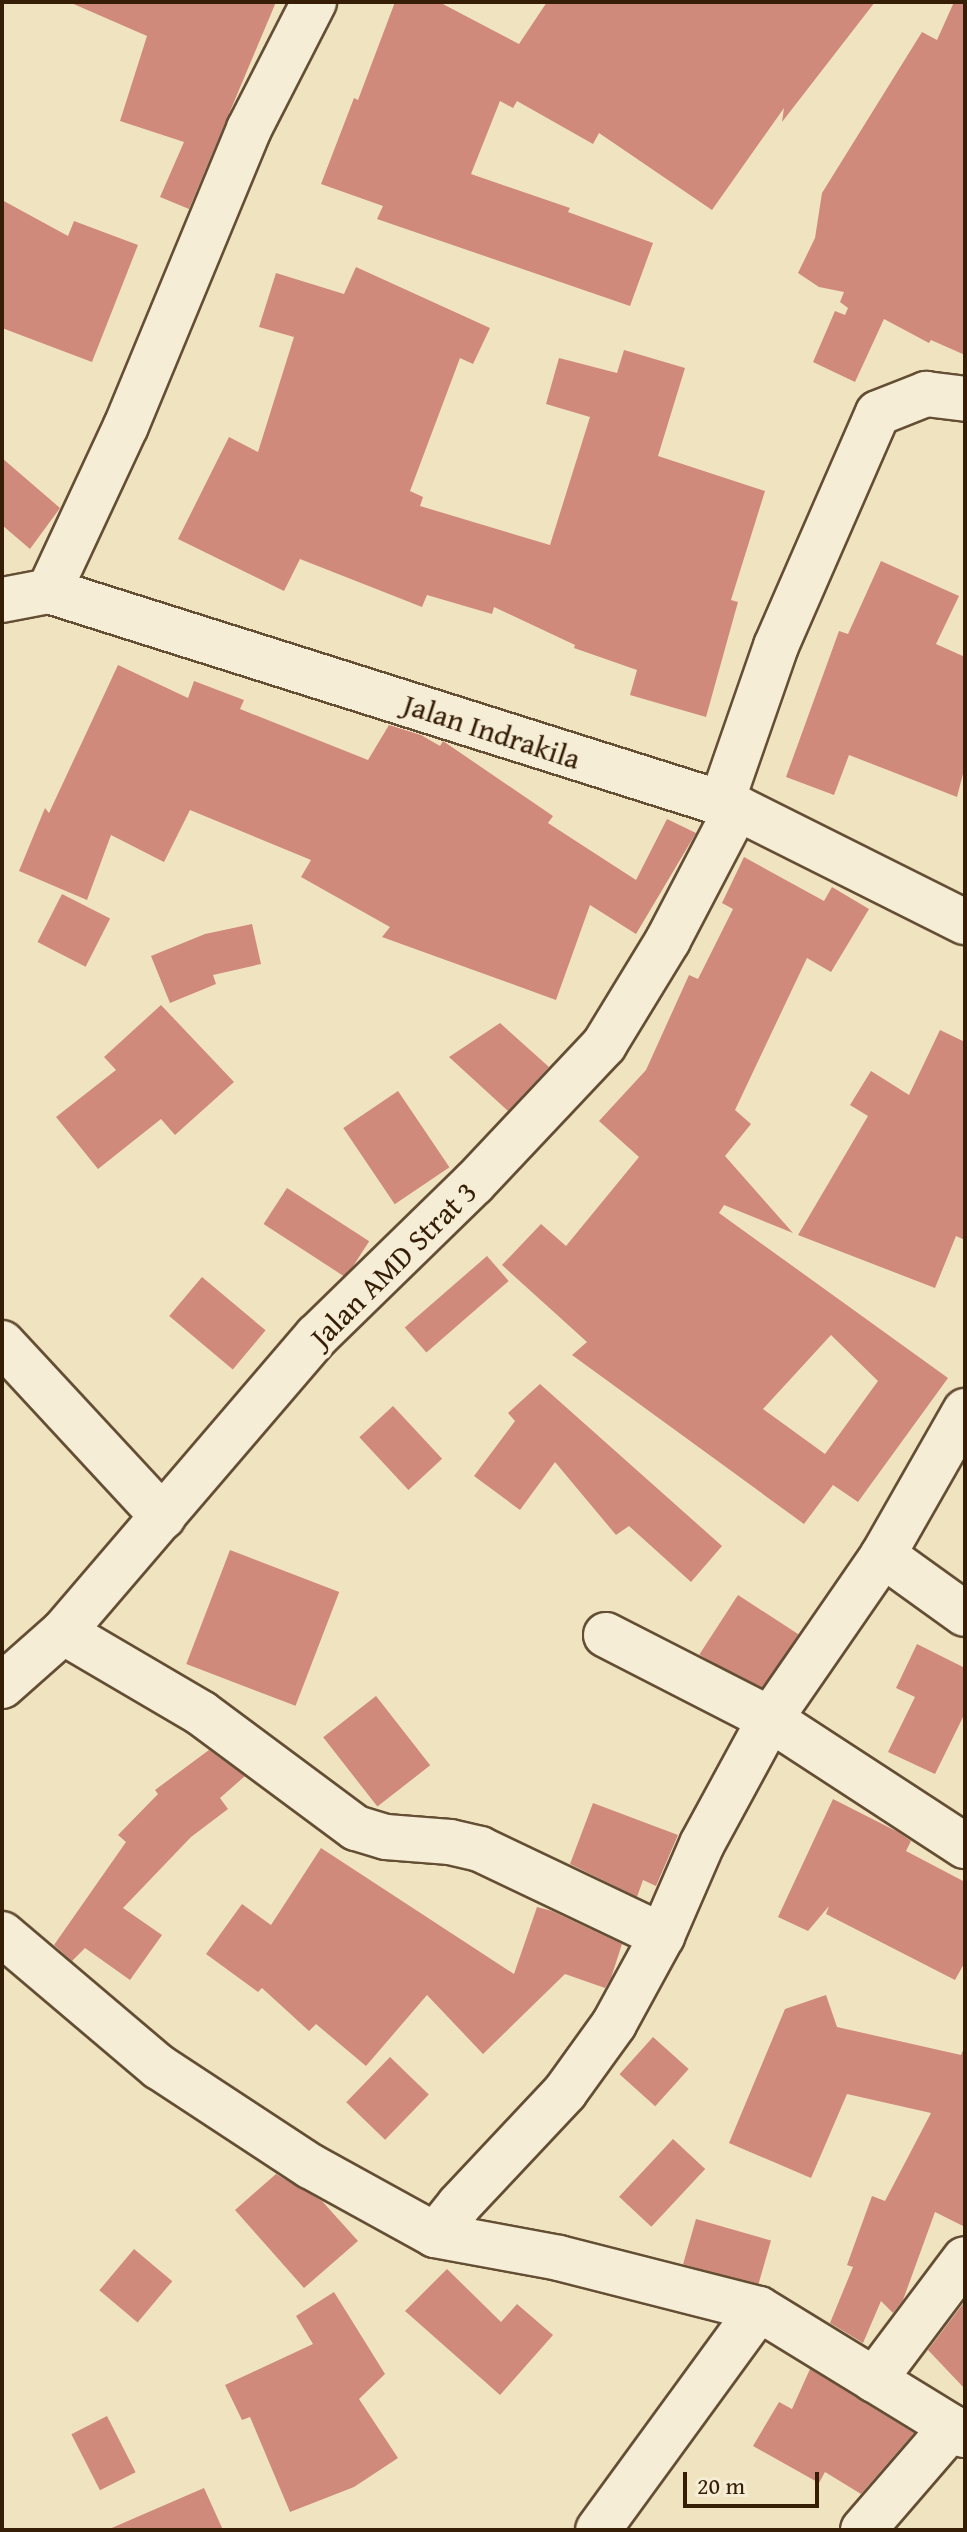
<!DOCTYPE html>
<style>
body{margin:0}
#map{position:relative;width:967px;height:2532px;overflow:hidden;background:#f0e3c0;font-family:"Gentium Book Plus",serif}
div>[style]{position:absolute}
.building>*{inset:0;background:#d08a7c;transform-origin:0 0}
.roads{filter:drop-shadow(2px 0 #644e34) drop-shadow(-2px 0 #644e34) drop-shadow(0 2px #644e34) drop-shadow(0 -2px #644e34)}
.minor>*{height:44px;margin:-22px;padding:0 22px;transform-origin:22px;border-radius:22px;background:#f5edd6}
span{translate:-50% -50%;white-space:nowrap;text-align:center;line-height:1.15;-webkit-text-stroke:8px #f5edd6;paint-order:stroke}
.street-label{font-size:30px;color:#361d06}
.frame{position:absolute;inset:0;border:4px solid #361d06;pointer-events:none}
.scale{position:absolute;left:683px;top:2472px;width:136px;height:36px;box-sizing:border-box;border:4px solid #361d06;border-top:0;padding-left:10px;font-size:24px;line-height:28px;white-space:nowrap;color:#361d06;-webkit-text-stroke:6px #f5edd6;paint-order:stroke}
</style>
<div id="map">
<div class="building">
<i style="clip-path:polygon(69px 2px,276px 2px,189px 209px,160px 197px,184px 142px,120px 121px,147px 36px)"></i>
<i style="clip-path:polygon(395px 2px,439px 2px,519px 44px,547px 2px,875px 2px,782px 122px,784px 108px,712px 210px,599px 133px,593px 144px,517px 101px,513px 108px,500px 101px,471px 174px,570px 208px,568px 212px,653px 243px,630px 306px,377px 219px,383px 206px,321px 184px,354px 98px,358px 100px)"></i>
<i style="clip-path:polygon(954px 2px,965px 2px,965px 355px,931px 340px,929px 343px,884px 319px,855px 382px,813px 362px,835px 311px,845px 315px,848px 308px,840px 302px,844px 292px,819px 287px,798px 273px,815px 238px,822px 193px,922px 32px,937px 40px)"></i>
<i style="clip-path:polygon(2px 200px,68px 236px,74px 221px,138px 245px,92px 362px,2px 328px)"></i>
<i style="clip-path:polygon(356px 267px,490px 328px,473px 364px,460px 358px,410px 491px,423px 497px,420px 506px,550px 545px,590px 417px,546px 404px,559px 358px,617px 373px,624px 350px,685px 368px,658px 456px,765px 491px,731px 600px,738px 602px,706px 717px,630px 695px,637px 670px,574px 648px,575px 645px,494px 607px,492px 614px,427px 595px,422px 607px,300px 559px,284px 591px,178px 539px,229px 437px,258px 452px,294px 337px,259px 327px,276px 273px,344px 294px)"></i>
<i style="clip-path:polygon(2px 458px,60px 508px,30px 549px,2px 525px)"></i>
<i style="clip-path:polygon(881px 561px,959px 596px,936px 644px,965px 657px,965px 766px,957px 797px,849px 755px,834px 795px,786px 777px,839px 631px,848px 634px)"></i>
<i style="clip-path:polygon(118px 665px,188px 698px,194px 681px,244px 700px,240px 709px,368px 760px,389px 725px,421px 735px,440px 746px,443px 741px,553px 816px,548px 823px,636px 880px,667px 819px,696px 833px,636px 934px,590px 905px,556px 1000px,382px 937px,390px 927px,301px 877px,311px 860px,190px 810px,164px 862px,111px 835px,87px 900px,19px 871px,45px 808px,49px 813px)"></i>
<i style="clip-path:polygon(evenodd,744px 857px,824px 901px,832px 887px,869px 909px,831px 972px,807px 958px,735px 1110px,751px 1124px,725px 1156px,793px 1233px,724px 1205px,719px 1213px,948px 1378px,858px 1502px,833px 1485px,804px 1524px,572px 1355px,587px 1342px,502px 1265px,541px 1224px,566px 1246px,639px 1157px,599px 1121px,646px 1070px,689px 975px,698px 979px,733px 909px,722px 903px,744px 857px,831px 1335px,878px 1381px,825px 1454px,763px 1409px,831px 1335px)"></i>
<i style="left:62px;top:894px;width:54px;height:54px;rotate:27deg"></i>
<i style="clip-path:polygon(252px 924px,261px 964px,213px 975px,216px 984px,170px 1003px,151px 956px,205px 934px)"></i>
<i style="clip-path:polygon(161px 1005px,234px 1082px,175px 1135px,161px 1119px,98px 1169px,56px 1117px,116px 1070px,104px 1057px)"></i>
<i style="clip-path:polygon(500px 1023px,549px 1067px,508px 1111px,449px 1057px)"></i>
<i style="clip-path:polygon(940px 1030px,965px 1042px,965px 1240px,956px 1236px,935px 1288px,798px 1235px,868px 1116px,850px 1105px,871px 1071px,909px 1095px)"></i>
<i style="left:398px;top:1091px;width:92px;height:66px;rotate:56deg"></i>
<i style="left:287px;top:1188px;width:98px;height:43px;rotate:33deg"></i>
<i style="left:487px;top:1256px;width:33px;height:109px;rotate:49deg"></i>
<i style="left:202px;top:1277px;width:83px;height:51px;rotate:40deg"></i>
<i style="clip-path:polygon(540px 1384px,722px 1546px,691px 1582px,629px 1526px,616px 1535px,555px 1462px,520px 1510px,474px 1476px,515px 1421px,508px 1413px)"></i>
<i style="left:393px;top:1406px;width:72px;height:46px;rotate:47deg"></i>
<i style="left:230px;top:1550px;width:117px;height:122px;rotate:21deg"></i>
<i style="left:738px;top:1595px;width:72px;height:71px;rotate:33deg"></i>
<i style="clip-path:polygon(917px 1644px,965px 1668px,965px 1713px,935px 1774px,888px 1752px,915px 1697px,896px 1688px)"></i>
<i style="left:376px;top:1696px;width:88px;height:67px;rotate:52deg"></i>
<i style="clip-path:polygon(209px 1750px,245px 1776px,220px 1798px,228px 1809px,191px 1837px,123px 1908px,162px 1935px,130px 1980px,85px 1948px,72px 1961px,54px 1945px,126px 1842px,118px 1835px,158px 1794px,155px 1790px)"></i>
<i style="clip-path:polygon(833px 1799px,898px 1832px,911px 1841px,906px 1851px,965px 1882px,965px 1962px,955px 1980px,826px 1914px,829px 1906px,808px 1931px,778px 1917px)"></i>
<i style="clip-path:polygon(593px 1803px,678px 1835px,656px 1886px,643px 1880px,637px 1897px,570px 1864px)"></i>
<i style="clip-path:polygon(321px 1848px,514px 1974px,537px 1907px,552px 1911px,622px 1944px,611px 1978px,605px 1988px,565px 1974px,483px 2054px,427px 1995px,366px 2066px,316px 2024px,309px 2031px,262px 1988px,258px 1992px,206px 1954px,242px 1904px,271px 1925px)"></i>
<i style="clip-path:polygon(826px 1995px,837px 2027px,961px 2055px,965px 2046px,965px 2227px,935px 2212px,903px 2300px,893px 2313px,881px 2301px,863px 2343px,830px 2323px,853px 2267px,847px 2265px,872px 2196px,885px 2201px,931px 2113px,847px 2094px,811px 2178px,729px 2143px,785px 2009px)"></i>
<i style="left:653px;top:2037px;width:48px;height:50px;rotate:42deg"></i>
<i style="left:390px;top:2057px;width:54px;height:63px;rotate:44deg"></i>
<i style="left:673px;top:2139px;width:44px;height:79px;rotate:43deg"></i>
<i style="clip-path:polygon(276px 2174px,322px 2201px,358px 2241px,304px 2288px,235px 2210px)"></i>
<i style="left:696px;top:2219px;width:78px;height:47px;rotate:16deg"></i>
<i style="left:134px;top:2249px;width:50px;height:54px;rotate:40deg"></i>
<i style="clip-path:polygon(447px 2269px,501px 2322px,517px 2304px,553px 2335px,500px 2395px,405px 2311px)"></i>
<i style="clip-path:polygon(334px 2292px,385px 2374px,359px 2399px,398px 2458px,354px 2487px,290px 2512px,250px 2417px,242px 2420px,225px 2385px,313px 2344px,296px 2316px)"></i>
<i style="clip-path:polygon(965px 2301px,965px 2389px,928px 2350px)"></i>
<i style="clip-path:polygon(810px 2369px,914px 2433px,861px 2494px,825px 2472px,819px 2483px,753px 2446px,779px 2402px,792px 2409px)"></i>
<i style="left:107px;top:2416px;width:63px;height:40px;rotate:63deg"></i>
<i style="clip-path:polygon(204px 2488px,223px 2530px,107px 2530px)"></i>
</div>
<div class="roads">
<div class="minor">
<i style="left:49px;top:591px;width:182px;rotate:-65deg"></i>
<i style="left:126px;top:426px;width:321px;rotate:-67.5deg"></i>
<i style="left:249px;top:129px;width:143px;rotate:-62.9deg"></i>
<i style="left:2px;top:600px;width:48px;rotate:-10.8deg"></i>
<i style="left:49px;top:591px;width:721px;rotate:17.51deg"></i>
<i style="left:737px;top:808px;width:255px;rotate:26.6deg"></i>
<i style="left:721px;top:804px;width:167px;rotate:-70.8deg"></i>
<i style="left:776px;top:646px;width:254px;rotate:-66.4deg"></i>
<i style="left:878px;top:413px;width:52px;rotate:-21.6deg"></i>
<i style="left:926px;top:394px;width:39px;rotate:7deg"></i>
<i style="left:2px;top:1343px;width:237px;rotate:47.2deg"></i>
<i style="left:883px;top:1555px;width:101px;rotate:35.7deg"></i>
<i style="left:63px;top:1632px;width:160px;rotate:30.4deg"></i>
<i style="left:201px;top:1713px;width:193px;rotate:36.6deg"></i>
<i style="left:356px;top:1828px;width:31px;rotate:17deg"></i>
<i style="left:386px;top:1837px;width:64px;rotate:4.5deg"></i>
<i style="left:450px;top:1842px;width:31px;rotate:13deg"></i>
<i style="left:480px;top:1849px;width:202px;rotate:25.5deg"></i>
<i style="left:606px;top:1635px;width:184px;rotate:27.1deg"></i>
<i style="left:770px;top:1719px;width:199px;rotate:-55.4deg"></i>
<i style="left:883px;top:1555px;width:166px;rotate:-60.3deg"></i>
<i style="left:2px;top:1686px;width:81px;rotate:-41.5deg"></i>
<i style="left:63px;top:1632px;width:390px;rotate:-49.4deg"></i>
<i style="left:317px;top:1336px;width:219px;rotate:-44.3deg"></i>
<i style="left:474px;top:1183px;width:190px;rotate:-46.7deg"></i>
<i style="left:604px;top:1045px;width:123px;rotate:-58.6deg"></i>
<i style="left:668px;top:940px;width:149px;rotate:-62.4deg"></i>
<i style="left:2px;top:1934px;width:206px;rotate:40.3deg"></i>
<i style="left:159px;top:2067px;width:181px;rotate:33.3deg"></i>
<i style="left:310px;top:2166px;width:143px;rotate:28.9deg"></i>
<i style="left:435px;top:2235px;width:126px;rotate:10.5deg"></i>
<i style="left:559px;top:2258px;width:206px;rotate:14.3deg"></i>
<i style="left:759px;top:2309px;width:241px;rotate:31.5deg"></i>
<i style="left:435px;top:2235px;width:38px;rotate:-51deg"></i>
<i style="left:459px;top:2205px;width:155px;rotate:-46.8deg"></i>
<i style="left:565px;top:2092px;width:84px;rotate:-54.2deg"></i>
<i style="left:614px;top:2024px;width:100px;rotate:-61.4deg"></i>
<i style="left:662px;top:1936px;width:100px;rotate:-66.5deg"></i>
<i style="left:702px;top:1844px;width:142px;rotate:-61.5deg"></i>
<i style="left:770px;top:1719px;width:233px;rotate:33.1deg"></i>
<i style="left:874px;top:2380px;width:151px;rotate:-53.1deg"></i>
<i style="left:598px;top:2530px;width:273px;rotate:-53.9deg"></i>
<i style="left:863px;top:2530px;width:136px;rotate:-49.2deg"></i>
</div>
</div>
<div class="street-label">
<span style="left:492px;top:731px;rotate:18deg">Jalan Indrakila</span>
<span style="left:393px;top:1264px;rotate:-45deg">Jalan AMD Strat 3</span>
</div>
<div class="frame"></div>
<div class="scale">20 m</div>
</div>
